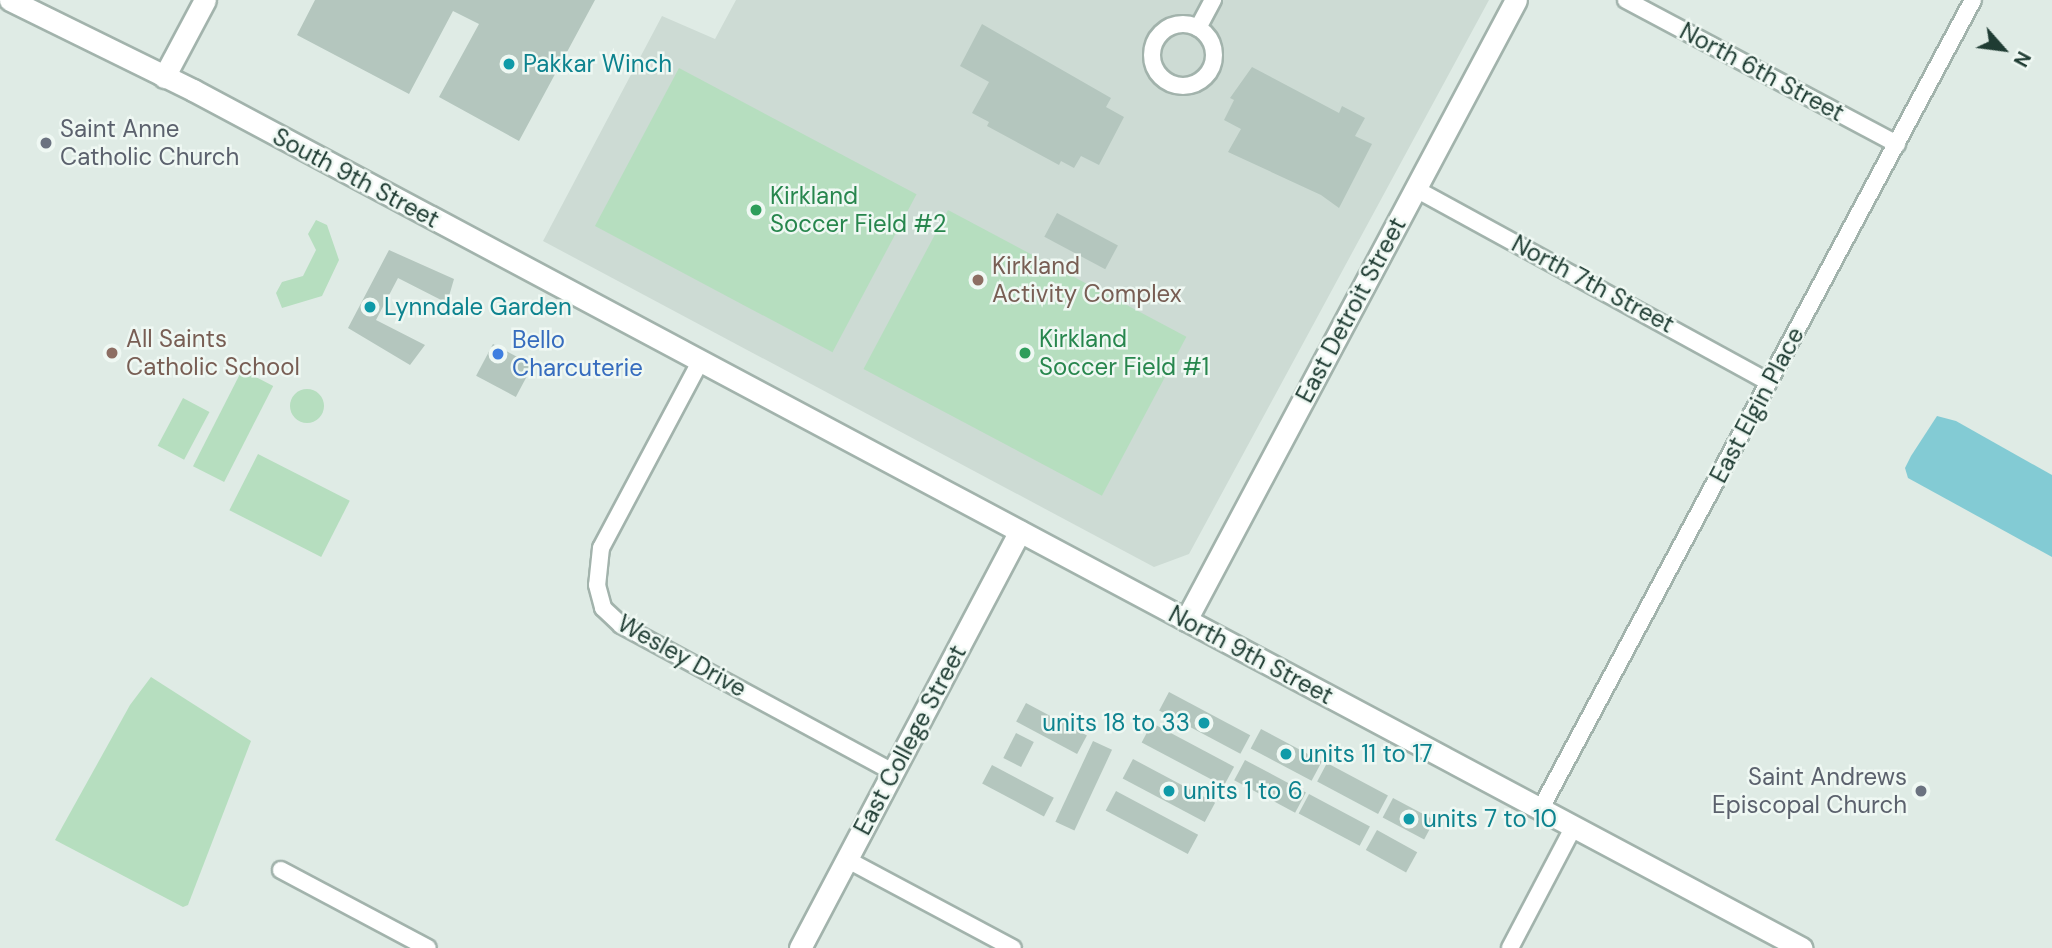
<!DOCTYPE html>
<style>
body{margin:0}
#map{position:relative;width:2052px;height:948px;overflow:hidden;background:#dfebe5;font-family:"DM Sans",sans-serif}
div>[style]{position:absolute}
.built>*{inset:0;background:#cddbd4}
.green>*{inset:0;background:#b6debf;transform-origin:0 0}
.round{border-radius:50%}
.water>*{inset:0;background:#83cbd4}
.building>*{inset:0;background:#b4c6be;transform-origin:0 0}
.roads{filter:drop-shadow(2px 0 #a2b3ac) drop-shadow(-2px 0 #a2b3ac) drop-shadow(0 2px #a2b3ac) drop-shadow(0 -2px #a2b3ac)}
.street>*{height:16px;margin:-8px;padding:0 8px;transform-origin:8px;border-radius:8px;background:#fff}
.street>.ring{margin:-8px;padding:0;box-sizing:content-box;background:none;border:16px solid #fff;border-radius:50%}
.secondary>*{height:21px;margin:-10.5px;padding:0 10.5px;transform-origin:10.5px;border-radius:10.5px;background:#fff}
.dots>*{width:19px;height:19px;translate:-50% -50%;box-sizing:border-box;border:4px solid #eff8f3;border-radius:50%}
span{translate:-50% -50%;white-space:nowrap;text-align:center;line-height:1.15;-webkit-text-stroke:5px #eff8f3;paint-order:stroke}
.culture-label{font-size:24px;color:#0d838f}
.left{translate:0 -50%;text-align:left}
.right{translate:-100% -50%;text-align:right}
.street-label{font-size:24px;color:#1f3c33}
.worship-label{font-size:24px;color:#5b616d}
.leisure-label{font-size:24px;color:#27864d}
.education-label{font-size:24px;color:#785e54}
.shop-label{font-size:24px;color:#366cbe}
.north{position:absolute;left:1968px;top:14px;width:70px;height:70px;-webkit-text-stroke:5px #eff8f3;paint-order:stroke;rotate:118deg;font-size:19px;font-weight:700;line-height:28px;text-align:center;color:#1f3c33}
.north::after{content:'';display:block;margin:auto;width:24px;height:32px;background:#1f3c33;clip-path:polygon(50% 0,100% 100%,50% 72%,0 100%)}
</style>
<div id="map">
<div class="built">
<i style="clip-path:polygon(736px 0,1489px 0,1189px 554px,1154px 567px,543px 241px,662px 16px,715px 39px)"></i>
</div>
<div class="green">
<i style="left:679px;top:68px;width:269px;height:179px;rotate:28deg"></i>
<i style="left:948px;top:210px;width:270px;height:180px;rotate:28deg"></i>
<i style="clip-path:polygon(316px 220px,327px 225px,339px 260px,322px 296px,282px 308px,276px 293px,282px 282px,303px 276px,316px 250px,308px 234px)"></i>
<i style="left:242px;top:370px;width:35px;height:108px;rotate:27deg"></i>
<i class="round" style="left:290px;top:389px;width:34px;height:34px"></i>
<i style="left:183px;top:398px;width:30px;height:54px;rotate:28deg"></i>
<i style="left:258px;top:454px;width:103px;height:63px;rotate:27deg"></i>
<i style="clip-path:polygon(151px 677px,251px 741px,188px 905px,183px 907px,55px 840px,130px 705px)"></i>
</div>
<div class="water">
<i style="clip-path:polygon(1937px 416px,1956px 421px,2052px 475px,2052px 557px,1908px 478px,1905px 468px,1911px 456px)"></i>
</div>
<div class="building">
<i style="clip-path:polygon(315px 0,595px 0,519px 141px,439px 97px,479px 24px,453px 11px,409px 94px,297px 35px)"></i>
<i style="clip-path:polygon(982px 24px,1111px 98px,1106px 107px,1124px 117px,1099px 165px,1081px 156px,1074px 168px,1061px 161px,1059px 165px,987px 126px,989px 122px,972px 113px,989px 82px,960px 66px)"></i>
<i style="clip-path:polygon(1252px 67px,1339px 113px,1342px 106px,1365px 118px,1355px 136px,1372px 144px,1339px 208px,1321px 195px,1228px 152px,1241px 129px,1224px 120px,1234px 100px,1230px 98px)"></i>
<i style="left:1057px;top:213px;width:69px;height:27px;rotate:28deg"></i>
<i style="clip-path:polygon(389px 250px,454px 279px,447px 303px,398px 278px,376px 320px,425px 345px,410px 365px,348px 328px)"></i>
<i style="left:493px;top:344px;width:45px;height:36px;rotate:28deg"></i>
<i style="left:1169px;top:692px;width:92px;height:21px;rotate:28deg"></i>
<i style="left:1026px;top:703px;width:69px;height:21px;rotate:28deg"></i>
<i style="left:1152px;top:723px;width:93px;height:22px;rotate:28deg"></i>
<i style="left:1261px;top:729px;width:69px;height:22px;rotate:28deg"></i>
<i style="left:1016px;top:733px;width:20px;height:28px;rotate:27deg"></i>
<i style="left:1093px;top:741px;width:21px;height:89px;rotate:25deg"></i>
<i style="left:1133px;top:759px;width:93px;height:22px;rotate:28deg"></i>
<i style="left:1245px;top:760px;width:69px;height:23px;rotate:28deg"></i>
<i style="left:1327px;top:763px;width:69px;height:21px;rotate:28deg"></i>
<i style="left:992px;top:765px;width:70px;height:21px;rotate:28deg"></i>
<i style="left:1116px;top:791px;width:93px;height:22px;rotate:28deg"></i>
<i style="left:1309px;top:794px;width:69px;height:22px;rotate:28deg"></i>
<i style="left:1393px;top:798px;width:47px;height:22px;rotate:28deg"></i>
<i style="left:1377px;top:830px;width:46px;height:23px;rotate:29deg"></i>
</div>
<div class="roads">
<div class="street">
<i style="left:1626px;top:0;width:307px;rotate:28deg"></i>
<i class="ring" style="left:1152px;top:24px;width:46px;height:46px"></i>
<i style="left:1198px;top:28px;width:32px;rotate:-62deg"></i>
<i style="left:1416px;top:189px;width:402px;rotate:28.7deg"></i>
<i style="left:701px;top:360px;width:213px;rotate:118deg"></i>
<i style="left:601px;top:548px;width:37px;rotate:96deg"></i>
<i style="left:597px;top:585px;width:24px;rotate:75deg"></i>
<i style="left:603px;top:608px;width:25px;rotate:43deg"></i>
<i style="left:621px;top:625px;width:309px;rotate:28.4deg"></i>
<i style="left:1540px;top:810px;width:918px;rotate:-61.87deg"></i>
<i style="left:846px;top:859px;width:189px;rotate:28.1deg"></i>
<i style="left:281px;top:870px;width:166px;rotate:28deg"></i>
<i style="left:1510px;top:948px;width:136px;rotate:-62.3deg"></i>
</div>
<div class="secondary">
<i style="left:10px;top:0;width:204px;rotate:26.2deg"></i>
<i style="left:193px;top:90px;width:1823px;rotate:28.08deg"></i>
<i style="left:164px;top:77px;width:87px;rotate:-62deg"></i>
<i style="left:1186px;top:620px;width:702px;rotate:-61.98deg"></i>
<i style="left:800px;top:948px;width:471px;rotate:-62.2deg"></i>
</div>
</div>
<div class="dots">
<i style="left:509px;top:64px;background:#0f9aa8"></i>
<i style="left:46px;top:143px;background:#6b7280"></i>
<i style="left:756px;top:210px;background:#2e9e5b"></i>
<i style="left:978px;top:280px;background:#8d6e63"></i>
<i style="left:370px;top:307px;background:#0f9aa8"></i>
<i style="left:112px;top:353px;background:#8d6e63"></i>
<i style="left:1025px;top:353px;background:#2e9e5b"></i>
<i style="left:498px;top:354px;background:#3f7fe0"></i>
<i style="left:1204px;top:723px;background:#0f9aa8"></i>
<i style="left:1286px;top:754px;background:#0f9aa8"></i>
<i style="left:1169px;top:791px;background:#0f9aa8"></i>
<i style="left:1921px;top:791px;background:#6b7280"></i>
<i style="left:1409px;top:819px;background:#0f9aa8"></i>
</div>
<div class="culture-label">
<span class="left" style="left:523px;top:64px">Pakkar Winch</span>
<span class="left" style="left:384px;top:307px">Lynndale Garden</span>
<span class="right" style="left:1190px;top:723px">units 18 to 33</span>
<span class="left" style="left:1300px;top:754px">units 11 to 17</span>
<span class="left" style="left:1183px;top:791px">units 1 to 6</span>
<span class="left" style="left:1423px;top:819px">units 7 to 10</span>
</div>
<div class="street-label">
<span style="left:1762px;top:72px;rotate:28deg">North 6th Street</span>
<span style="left:356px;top:178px;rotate:28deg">South 9th Street</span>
<span style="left:1593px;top:284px;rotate:28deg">North 7th Street</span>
<span style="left:1351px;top:310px;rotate:-62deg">East Detroit Street</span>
<span style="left:1757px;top:405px;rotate:-62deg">East Elgin Place</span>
<span style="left:1251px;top:655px;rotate:28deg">North 9th Street</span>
<span style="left:682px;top:656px;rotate:29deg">Wesley Drive</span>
<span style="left:910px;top:740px;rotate:-62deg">East College Street</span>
</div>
<div class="worship-label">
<span class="left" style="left:60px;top:143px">Saint Anne<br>Catholic Church</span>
<span class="right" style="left:1907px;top:791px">Saint Andrews<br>Episcopal Church</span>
</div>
<div class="leisure-label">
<span class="left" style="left:770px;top:210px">Kirkland<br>Soccer Field #2</span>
<span class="left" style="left:1039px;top:353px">Kirkland<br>Soccer Field #1</span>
</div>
<div class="education-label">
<span class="left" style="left:992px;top:280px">Kirkland<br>Activity Complex</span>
<span class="left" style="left:126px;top:353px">All Saints<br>Catholic School</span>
</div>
<div class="shop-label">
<span class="left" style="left:512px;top:354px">Bello<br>Charcuterie</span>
</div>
<div class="north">N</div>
</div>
